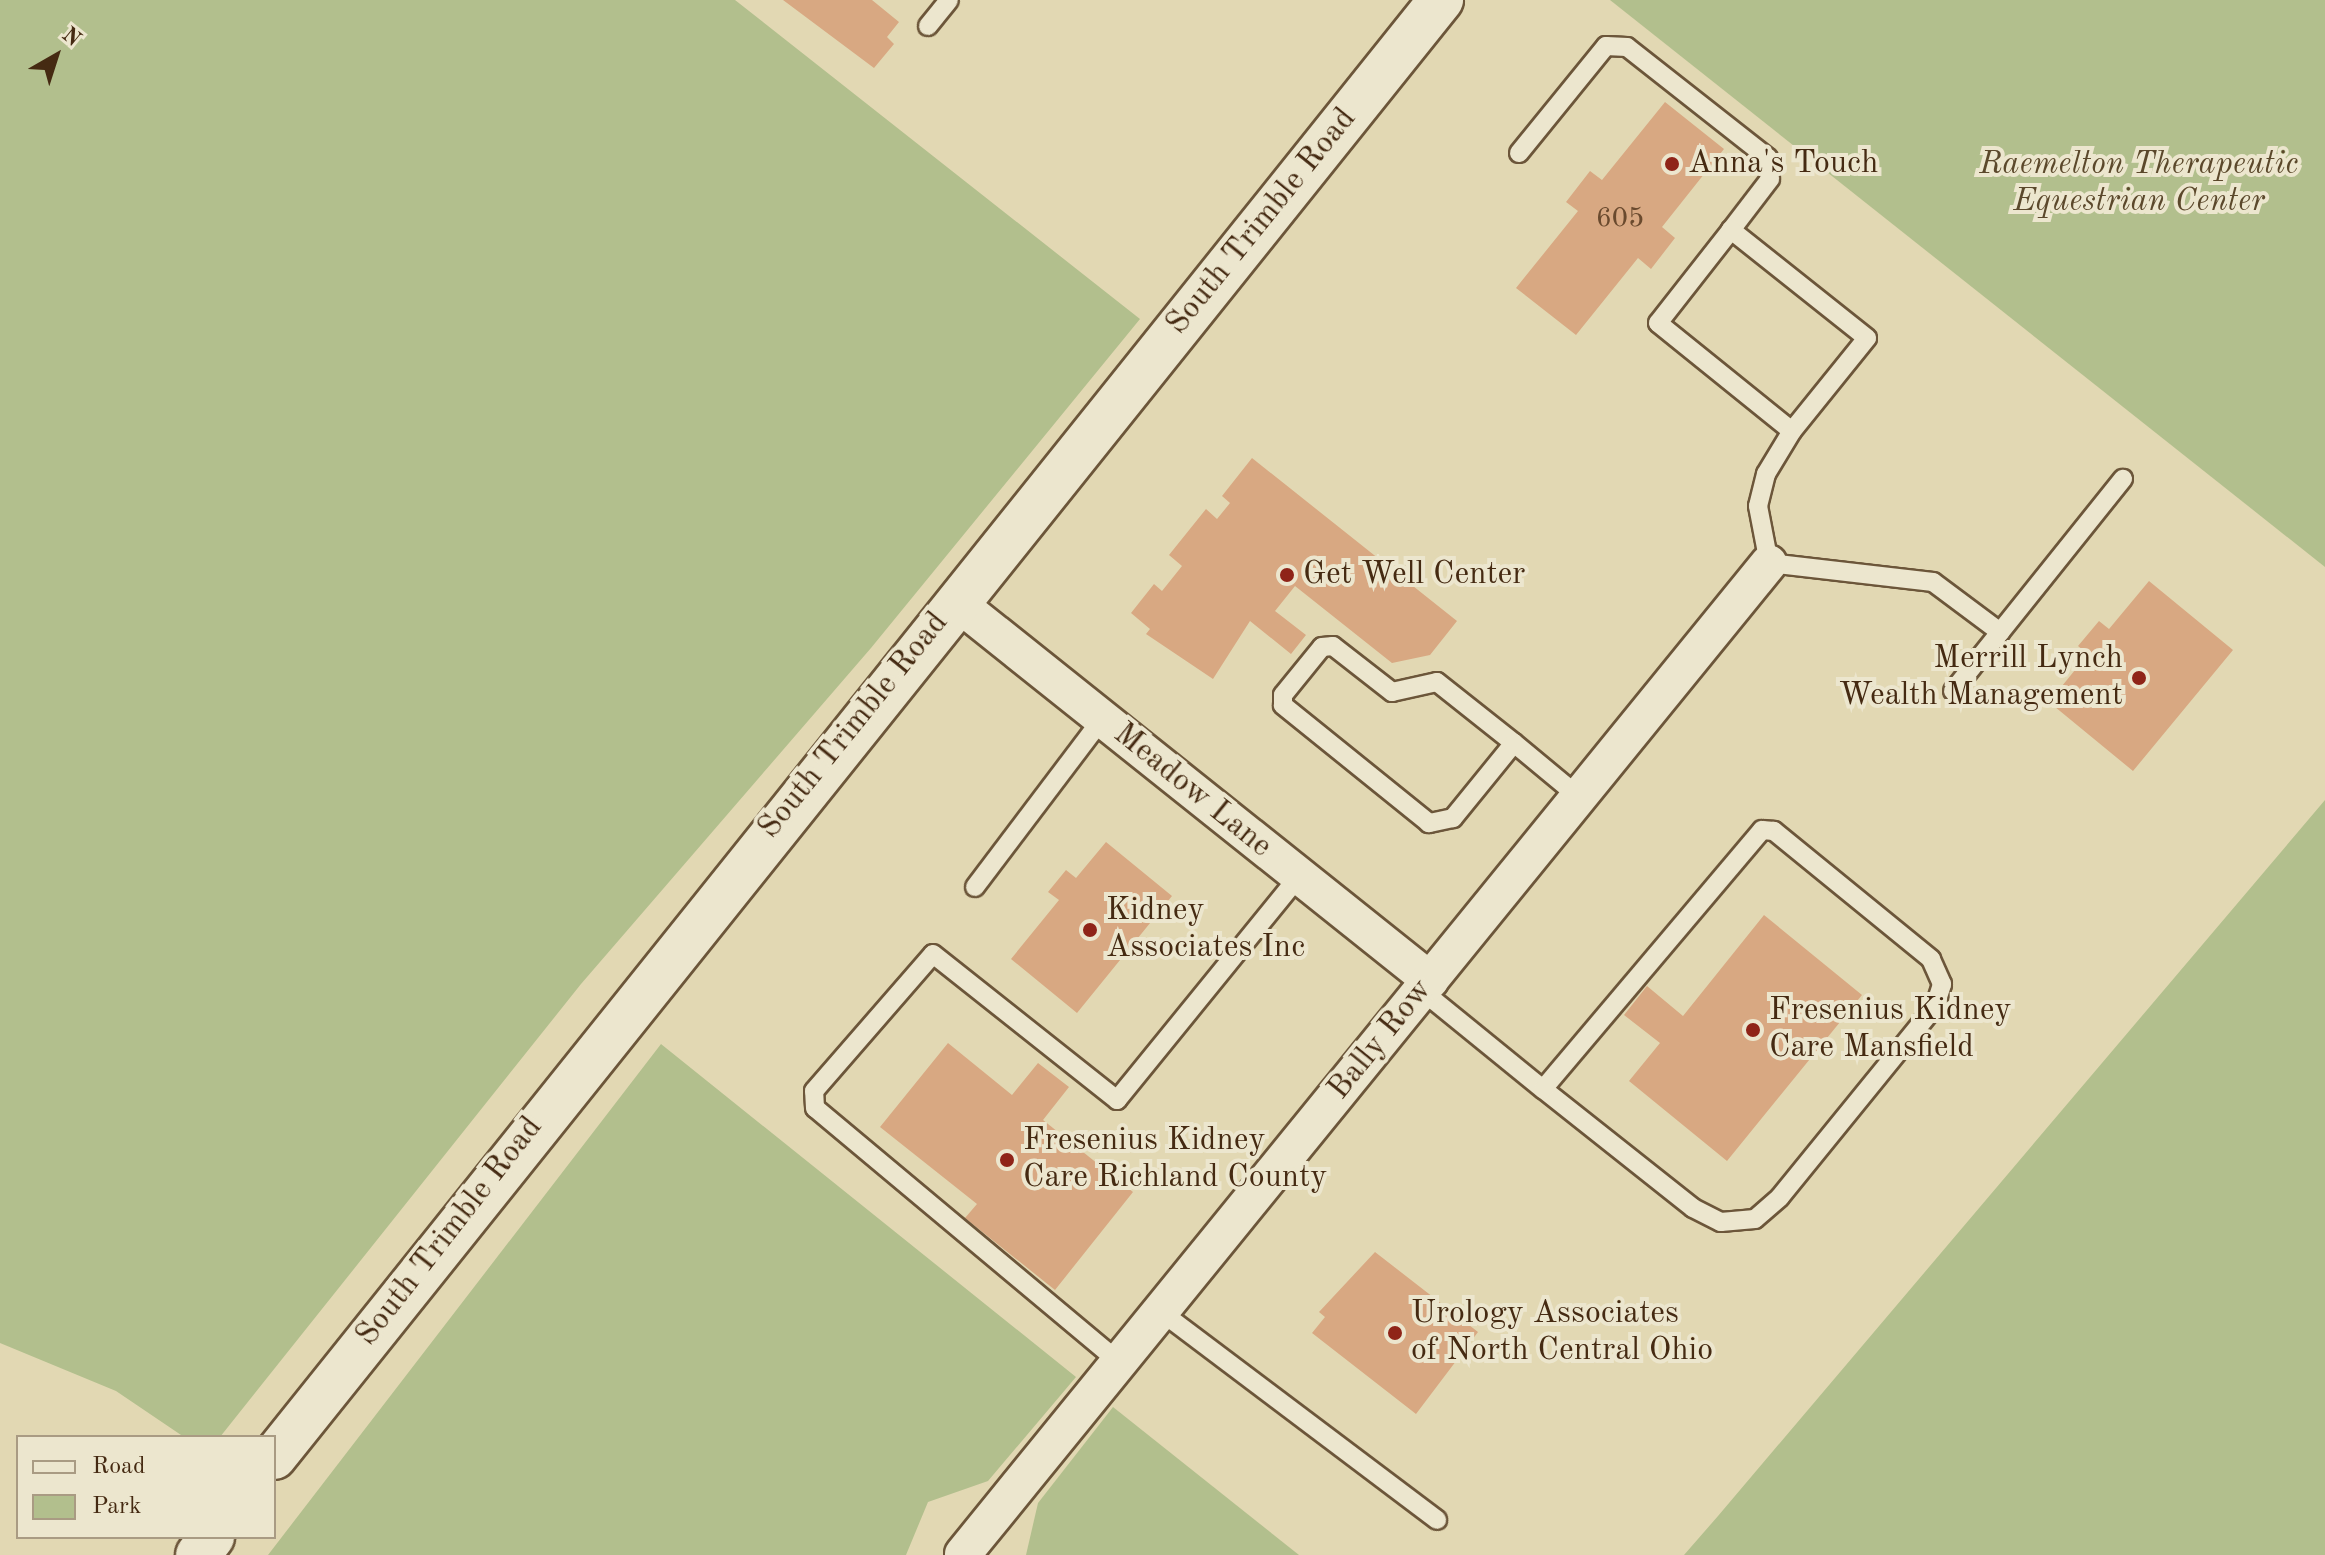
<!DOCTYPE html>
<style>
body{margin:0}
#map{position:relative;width:2325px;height:1555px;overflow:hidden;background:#e2d8b3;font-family:"Old Standard TT",serif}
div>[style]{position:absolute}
.green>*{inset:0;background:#b2bf8d}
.building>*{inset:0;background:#d8a882}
.roads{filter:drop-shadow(2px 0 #6c563a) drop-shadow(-2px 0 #6c563a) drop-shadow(0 2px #6c563a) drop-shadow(0 -2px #6c563a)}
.service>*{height:18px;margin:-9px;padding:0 9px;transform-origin:9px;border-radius:9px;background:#ece6ce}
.minor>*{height:36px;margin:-18px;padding:0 18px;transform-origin:18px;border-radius:18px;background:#ece6ce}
.secondary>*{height:44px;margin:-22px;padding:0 22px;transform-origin:22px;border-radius:22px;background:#ece6ce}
.dots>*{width:22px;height:22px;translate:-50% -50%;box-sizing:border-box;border:4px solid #ece6ce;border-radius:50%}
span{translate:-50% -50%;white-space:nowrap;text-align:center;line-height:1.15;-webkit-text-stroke:8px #ece6ce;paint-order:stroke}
.number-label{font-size:28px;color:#6a4a2e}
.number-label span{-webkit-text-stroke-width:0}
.poi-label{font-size:32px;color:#452a12}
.left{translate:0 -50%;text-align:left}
.right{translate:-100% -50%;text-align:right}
.park-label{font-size:32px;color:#5b482b;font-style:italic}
.street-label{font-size:32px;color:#452a12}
.legend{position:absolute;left:16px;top:1435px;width:260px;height:104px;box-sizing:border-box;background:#ece6ce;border:2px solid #a99b83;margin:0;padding:10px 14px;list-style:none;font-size:24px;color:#452a12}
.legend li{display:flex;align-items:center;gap:16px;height:40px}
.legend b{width:40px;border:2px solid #a99b83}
.north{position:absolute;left:16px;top:16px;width:80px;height:80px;-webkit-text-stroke:6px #ece6ce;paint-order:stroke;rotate:39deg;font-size:22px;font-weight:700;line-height:32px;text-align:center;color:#452a12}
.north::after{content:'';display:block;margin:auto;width:28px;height:36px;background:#452a12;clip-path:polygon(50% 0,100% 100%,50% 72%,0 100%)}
</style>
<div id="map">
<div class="green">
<i style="clip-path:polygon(0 0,735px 0,1140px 319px,871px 648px,581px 984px,220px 1437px,184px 1437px,116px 1391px,0 1343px)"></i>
<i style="clip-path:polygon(1610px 0,2325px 0,2325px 567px)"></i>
<i style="clip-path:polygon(2325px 800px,2325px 1555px,1684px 1555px,1718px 1516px)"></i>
<i style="clip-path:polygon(661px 1044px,1076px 1377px,988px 1481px,928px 1502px,906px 1555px,268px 1555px)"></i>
<i style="clip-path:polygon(1113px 1407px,1299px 1555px,1026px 1555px,1038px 1503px)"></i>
</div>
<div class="building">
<i style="clip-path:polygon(783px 0,872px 0,899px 22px,887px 37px,894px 44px,874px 68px)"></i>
<i style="clip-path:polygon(1665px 102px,1724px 149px,1662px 227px,1675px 238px,1651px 269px,1638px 258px,1576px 335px,1516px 288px,1578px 211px,1566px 202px,1590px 171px,1602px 180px)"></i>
<i style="clip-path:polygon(1252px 458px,1457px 621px,1430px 655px,1392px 663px,1295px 586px,1275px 611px,1306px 635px,1291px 654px,1250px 621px,1213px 679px,1146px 634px,1150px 629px,1131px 613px,1154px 584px,1162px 591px,1182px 566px,1169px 555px,1206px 509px,1217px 519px,1230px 503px,1222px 496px)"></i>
<i style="clip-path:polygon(2149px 581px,2233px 650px,2133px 771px,2049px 702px,2088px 654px,2078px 646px,2099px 621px,2109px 629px)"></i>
<i style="clip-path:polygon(1106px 842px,1172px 896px,1077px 1013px,1011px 959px,1059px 900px,1048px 892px,1066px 870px,1076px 878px)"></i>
<i style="clip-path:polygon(1764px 915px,1862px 995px,1727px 1161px,1629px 1081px,1660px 1043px,1624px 1015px,1647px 986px,1683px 1016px)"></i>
<i style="clip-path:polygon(948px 1043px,1012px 1095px,1038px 1063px,1069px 1087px,1043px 1120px,1133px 1192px,1055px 1290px,965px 1218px,977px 1204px,880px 1127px)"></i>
<i style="clip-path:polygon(1375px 1252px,1478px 1332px,1416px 1414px,1312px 1333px,1325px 1317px,1319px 1312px)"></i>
</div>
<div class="roads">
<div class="service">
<i style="left:928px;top:26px;width:33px;rotate:-51deg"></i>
<i style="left:1519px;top:153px;width:138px;rotate:-50.9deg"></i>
<i style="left:1606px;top:46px;width:21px;rotate:3deg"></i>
<i style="left:1627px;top:47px;width:179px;rotate:38.2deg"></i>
<i style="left:1768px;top:158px;width:21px;rotate:85deg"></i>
<i style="left:1770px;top:179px;width:64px;rotate:127.4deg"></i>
<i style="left:1792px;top:431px;width:119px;rotate:-51.1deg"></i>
<i style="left:1867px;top:338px;width:174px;rotate:-141.5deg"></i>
<i style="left:1731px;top:230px;width:118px;rotate:128.1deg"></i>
<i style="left:1658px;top:323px;width:172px;rotate:38.9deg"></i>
<i style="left:1792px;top:431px;width:50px;rotate:121.2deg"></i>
<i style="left:1766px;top:474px;width:33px;rotate:104deg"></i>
<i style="left:1758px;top:506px;width:58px;rotate:79.1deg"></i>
<i style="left:1769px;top:563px;width:165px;rotate:6.6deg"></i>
<i style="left:1933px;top:582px;width:84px;rotate:36.7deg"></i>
<i style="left:1953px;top:691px;width:272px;rotate:-51.3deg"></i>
<i style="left:1514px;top:743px;width:97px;rotate:129.1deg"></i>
<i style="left:1453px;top:818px;width:25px;rotate:168deg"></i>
<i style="left:1429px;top:823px;width:188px;rotate:-141.1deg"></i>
<i style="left:1283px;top:705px;width:10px;rotate:-90deg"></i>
<i style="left:1283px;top:695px;width:62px;rotate:-50.9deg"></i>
<i style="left:1322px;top:647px;width:11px;rotate:-5deg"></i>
<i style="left:1333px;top:646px;width:75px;rotate:37.9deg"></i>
<i style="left:1392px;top:692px;width:46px;rotate:-12.5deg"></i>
<i style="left:1437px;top:682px;width:98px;rotate:38.4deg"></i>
<i style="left:1514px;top:743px;width:85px;rotate:39.7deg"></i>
<i style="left:975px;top:887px;width:211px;rotate:-52.9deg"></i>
<i style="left:1421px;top:990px;width:157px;rotate:39.1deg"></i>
<i style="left:1543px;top:1089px;width:191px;rotate:38.4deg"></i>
<i style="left:1693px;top:1208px;width:31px;rotate:27deg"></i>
<i style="left:1721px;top:1222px;width:34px;rotate:-5deg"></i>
<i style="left:1755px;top:1219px;width:33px;rotate:-41deg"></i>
<i style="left:1780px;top:1197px;width:246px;rotate:-50.9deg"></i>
<i style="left:1935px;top:1006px;width:23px;rotate:-72deg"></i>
<i style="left:1942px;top:984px;width:27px;rotate:-114deg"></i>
<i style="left:1931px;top:959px;width:203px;rotate:-140.8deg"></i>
<i style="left:1774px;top:831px;width:12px;rotate:-175deg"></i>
<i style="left:1762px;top:830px;width:339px;rotate:130.2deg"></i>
<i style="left:1160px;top:1311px;width:347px;rotate:37deg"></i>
<i style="left:1119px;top:1362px;width:396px;rotate:-140.1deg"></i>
<i style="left:815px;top:1108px;width:17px;rotate:-93deg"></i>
<i style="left:814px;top:1091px;width:181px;rotate:-49deg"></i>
<i style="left:933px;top:954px;width:235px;rotate:38.4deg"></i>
<i style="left:1117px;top:1100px;width:289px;rotate:-50.9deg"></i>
</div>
<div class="minor">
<i style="left:955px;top:601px;width:608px;rotate:38.59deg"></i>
<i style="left:963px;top:1554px;width:1277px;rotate:-50.88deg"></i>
</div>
<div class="secondary">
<i style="left:274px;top:1457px;width:1867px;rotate:-51.31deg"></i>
<i style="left:198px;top:1555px;width:23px;rotate:-52deg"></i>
</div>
</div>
<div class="dots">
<i style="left:1672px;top:164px;background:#8f2418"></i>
<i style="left:1287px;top:575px;background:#8f2418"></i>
<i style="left:2139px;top:678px;background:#8f2418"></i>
<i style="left:1090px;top:930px;background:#8f2418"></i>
<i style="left:1753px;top:1030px;background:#8f2418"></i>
<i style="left:1007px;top:1160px;background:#8f2418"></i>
<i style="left:1395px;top:1333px;background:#8f2418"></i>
</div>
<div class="number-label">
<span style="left:1620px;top:219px">605</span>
</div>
<div class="poi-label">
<span class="left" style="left:1688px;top:164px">Anna's Touch</span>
<span class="left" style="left:1303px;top:575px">Get Well Center</span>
<span class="right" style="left:2123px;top:678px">Merrill Lynch<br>Wealth Management</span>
<span class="left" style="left:1106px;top:930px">Kidney<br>Associates Inc</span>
<span class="left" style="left:1769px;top:1030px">Fresenius Kidney<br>Care Mansfield</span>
<span class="left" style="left:1023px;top:1160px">Fresenius Kidney<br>Care Richland County</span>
<span class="left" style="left:1411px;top:1333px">Urology Associates<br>of North Central Ohio</span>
</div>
<div class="park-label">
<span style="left:2139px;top:184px">Raemelton Therapeutic<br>Equestrian Center</span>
</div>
<div class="street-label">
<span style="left:1262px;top:222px;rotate:-51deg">South Trimble Road</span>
<span style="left:854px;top:726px;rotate:-51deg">South Trimble Road</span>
<span style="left:1192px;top:791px;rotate:39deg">Meadow Lane</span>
<span style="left:1381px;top:1040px;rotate:-51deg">Bally Row</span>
<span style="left:450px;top:1232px;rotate:-52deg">South Trimble Road</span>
</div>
<ul class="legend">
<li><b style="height:10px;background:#ece6ce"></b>Road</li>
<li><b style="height:22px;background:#b2bf8d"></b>Park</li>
</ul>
<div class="north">N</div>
</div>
